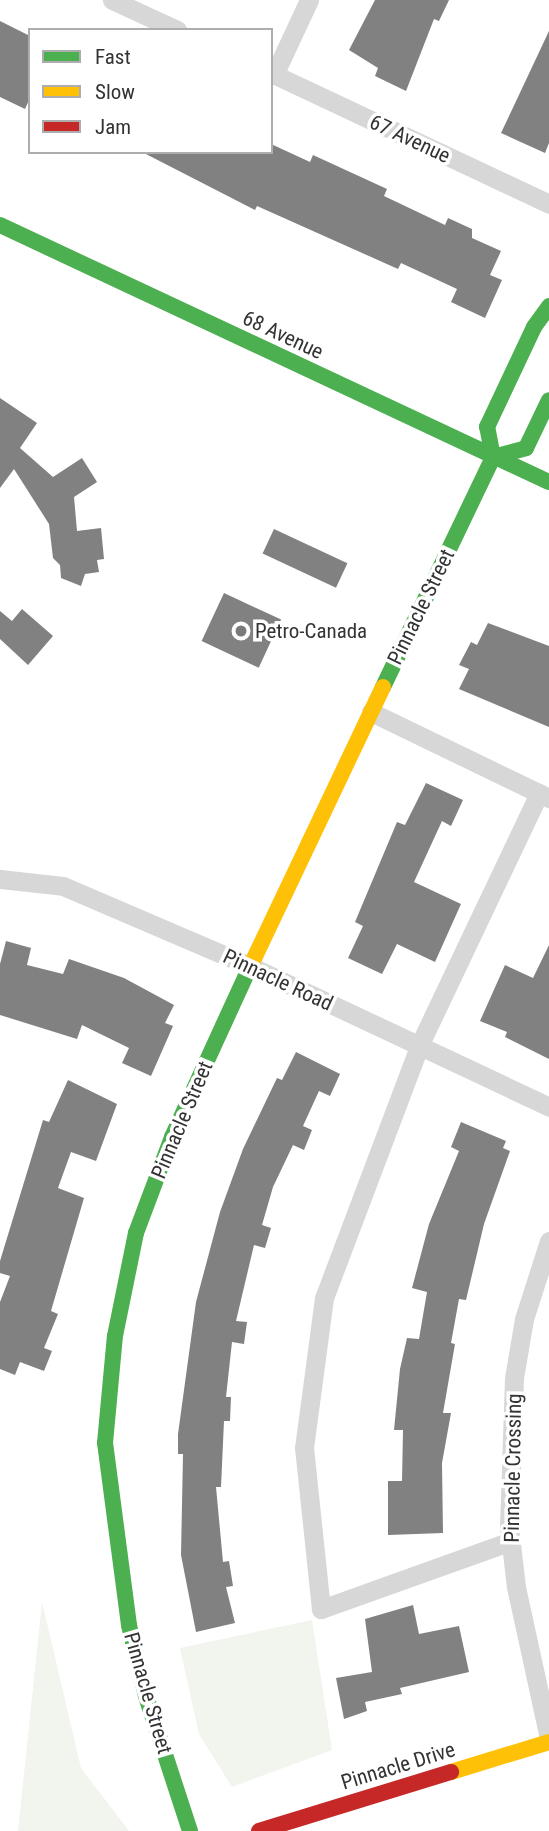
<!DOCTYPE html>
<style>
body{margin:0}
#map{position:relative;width:549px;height:1831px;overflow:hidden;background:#fff;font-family:"Roboto Condensed",sans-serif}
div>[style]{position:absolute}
.green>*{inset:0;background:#f1f5ed}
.building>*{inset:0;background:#818181;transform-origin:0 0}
.street>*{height:19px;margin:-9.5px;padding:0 9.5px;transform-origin:9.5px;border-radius:9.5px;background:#d7d7d7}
.fast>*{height:16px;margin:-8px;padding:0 8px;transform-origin:8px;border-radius:8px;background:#4caf50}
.slow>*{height:16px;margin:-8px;padding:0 8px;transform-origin:8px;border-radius:8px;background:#ffc107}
.jam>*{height:16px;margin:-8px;padding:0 8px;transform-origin:8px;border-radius:8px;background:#c62828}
.dots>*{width:19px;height:19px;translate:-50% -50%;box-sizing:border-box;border:4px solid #fff;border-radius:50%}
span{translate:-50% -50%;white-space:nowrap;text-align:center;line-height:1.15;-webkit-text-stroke:7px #fff;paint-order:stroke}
.street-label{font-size:21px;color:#333}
.poi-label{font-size:21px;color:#333}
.left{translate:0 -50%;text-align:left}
.legend{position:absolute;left:28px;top:28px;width:245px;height:126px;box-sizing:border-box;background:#fff;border:2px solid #adadad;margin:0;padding:9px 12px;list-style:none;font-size:21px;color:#333}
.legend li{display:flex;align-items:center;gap:14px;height:35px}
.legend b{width:35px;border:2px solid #adadad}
</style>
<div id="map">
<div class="green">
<i style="clip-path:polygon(42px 1602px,81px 1768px,129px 1831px,18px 1831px)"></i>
<i style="clip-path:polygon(312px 1620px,332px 1750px,232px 1787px,199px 1734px,180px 1648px)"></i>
</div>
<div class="building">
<i style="clip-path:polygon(375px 0,449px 0,439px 21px,434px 19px,406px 91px,375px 76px,378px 68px,349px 50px)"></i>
<i style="clip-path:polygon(0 21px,30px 36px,30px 98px,25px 109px,0 97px)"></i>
<i style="clip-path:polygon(549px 31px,549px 143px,545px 153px,501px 133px)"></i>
<i style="clip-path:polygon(271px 144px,310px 162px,313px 155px,387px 189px,384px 196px,445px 225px,448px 218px,472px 229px,472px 238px,501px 251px,490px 275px,502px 280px,485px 318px,451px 302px,457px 289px,401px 263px,398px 269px,257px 206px,255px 210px,142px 152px,271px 152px)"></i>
<i style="clip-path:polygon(0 398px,37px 423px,20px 448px,53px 477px,82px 458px,97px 482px,74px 497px,77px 531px,101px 528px,104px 559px,97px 560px,99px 572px,85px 574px,81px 586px,61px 578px,60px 565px,53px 558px,49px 524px,14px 469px,0 488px)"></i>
<i style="left:274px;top:529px;width:81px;height:27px;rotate:25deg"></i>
<i style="left:224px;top:593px;width:63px;height:53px;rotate:25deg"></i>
<i style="clip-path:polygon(22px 609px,53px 636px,28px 665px,0 639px,0 611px,12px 621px)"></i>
<i style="clip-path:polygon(488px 623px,549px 646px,549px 727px,459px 689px,469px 669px,459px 665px,471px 642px,477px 645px)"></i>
<i style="clip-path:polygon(426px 783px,463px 800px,451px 826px,442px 821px,414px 882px,461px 904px,435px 962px,397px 944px,382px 974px,348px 958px,363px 926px,355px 922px,397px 822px,405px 825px)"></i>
<i style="clip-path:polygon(6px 941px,31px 948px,27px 965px,63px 974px,69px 959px,124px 978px,174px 1005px,165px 1023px,173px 1026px,151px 1076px,122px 1063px,129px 1048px,82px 1025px,77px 1039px,0 1015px,0 964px)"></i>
<i style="clip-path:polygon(549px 945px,549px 1059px,505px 1037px,507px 1032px,480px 1021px,505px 965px,533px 978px)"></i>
<i style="clip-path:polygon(296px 1052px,340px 1074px,330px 1096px,319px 1091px,303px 1126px,312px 1130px,304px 1150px,293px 1145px,273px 1187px,262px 1225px,271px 1228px,265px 1248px,254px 1245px,236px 1321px,247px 1322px,244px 1344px,232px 1342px,226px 1397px,231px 1397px,230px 1421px,224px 1421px,221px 1487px,216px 1487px,223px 1562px,229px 1561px,233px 1586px,226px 1587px,235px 1623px,196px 1632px,181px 1555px,183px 1454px,178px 1454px,178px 1434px,196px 1302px,220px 1212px,243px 1149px,277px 1078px,282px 1080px)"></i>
<i style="clip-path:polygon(68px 1080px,117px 1104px,96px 1161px,71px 1152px,58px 1188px,84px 1198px,51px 1311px,58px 1314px,44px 1348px,52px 1351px,44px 1371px,20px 1362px,15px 1375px,0 1369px,0 1302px,10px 1276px,0 1273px,0 1261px,43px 1120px,49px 1122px)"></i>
<i style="clip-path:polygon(461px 1122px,506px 1141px,503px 1148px,510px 1151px,484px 1224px,466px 1300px,459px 1299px,451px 1343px,455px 1344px,443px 1413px,451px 1413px,442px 1463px,443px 1533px,388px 1535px,388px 1481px,402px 1481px,403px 1430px,394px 1430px,400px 1369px,407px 1338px,419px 1339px,427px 1292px,412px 1288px,429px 1224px,459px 1151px,451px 1147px)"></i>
<i style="clip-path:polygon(413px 1605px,419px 1634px,459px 1626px,469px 1672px,400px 1688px,402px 1694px,365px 1702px,367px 1711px,344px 1719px,336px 1678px,372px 1672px,365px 1619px)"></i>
</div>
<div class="street">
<i style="left:112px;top:0;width:72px;rotate:24.8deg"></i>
<i style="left:271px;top:73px;width:307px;rotate:25.2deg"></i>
<i style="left:274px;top:75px;width:83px;rotate:-65deg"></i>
<i style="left:371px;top:712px;width:198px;rotate:25.8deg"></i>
<i style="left:0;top:879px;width:63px;rotate:6.3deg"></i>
<i style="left:63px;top:886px;width:203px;rotate:23.2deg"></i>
<i style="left:250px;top:966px;width:331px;rotate:25.2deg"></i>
<i style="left:549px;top:1241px;width:82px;rotate:107.8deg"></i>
<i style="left:524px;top:1319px;width:60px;rotate:99.6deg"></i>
<i style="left:514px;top:1378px;width:148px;rotate:91.9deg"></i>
<i style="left:509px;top:1526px;width:61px;rotate:83.5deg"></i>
<i style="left:516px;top:1587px;width:155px;rotate:77.7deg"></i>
<i style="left:511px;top:1541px;width:202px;rotate:160.3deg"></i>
<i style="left:321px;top:1609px;width:162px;rotate:-96deg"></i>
<i style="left:304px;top:1448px;width:151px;rotate:-82.4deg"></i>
<i style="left:324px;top:1298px;width:269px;rotate:-69.3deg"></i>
<i style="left:419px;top:1046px;width:280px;rotate:-64.6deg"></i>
</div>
<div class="fast">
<i style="left:0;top:225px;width:606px;rotate:25.09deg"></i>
<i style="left:493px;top:457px;width:31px;rotate:-101deg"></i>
<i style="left:487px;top:427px;width:110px;rotate:-64.8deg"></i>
<i style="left:534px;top:327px;width:26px;rotate:-54deg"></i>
<i style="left:493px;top:457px;width:34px;rotate:-15deg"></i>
<i style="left:526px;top:448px;width:53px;rotate:-64.4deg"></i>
<i style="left:383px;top:687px;width:255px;rotate:-64.4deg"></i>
<i style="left:190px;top:1831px;width:142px;rotate:-108.1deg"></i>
<i style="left:146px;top:1696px;width:73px;rotate:-103.5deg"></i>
<i style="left:129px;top:1625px;width:184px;rotate:-97.5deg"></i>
<i style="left:105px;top:1443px;width:107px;rotate:-84.7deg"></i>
<i style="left:115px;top:1336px;width:105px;rotate:-78.5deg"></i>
<i style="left:136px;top:1233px;width:103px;rotate:-69.4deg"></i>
<i style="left:172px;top:1137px;width:187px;rotate:-65.4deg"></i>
</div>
<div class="slow">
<i style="left:250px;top:967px;width:310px;rotate:-64.6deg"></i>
<i style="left:451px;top:1772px;width:102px;rotate:-17deg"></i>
</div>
<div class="jam">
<i style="left:259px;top:1831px;width:201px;rotate:-17.1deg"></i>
</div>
<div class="dots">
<i style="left:241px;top:631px;background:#7a7a7a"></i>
</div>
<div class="street-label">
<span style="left:410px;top:139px;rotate:25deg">67 Avenue</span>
<span style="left:283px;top:335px;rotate:25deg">68 Avenue</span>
<span style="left:421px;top:607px;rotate:-64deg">Pinnacle Street</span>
<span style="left:278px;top:980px;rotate:25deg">Pinnacle Road</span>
<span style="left:182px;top:1120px;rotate:-67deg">Pinnacle Street</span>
<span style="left:513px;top:1468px;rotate:-89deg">Pinnacle Crossing</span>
<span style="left:148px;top:1693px;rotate:74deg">Pinnacle Street</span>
<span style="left:398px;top:1766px;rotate:-17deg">Pinnacle Drive</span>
</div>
<div class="poi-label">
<span class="left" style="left:255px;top:631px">Petro-Canada</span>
</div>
<ul class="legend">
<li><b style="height:9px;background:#4caf50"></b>Fast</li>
<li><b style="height:9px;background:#ffc107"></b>Slow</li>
<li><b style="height:9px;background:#c62828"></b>Jam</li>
</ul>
</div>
